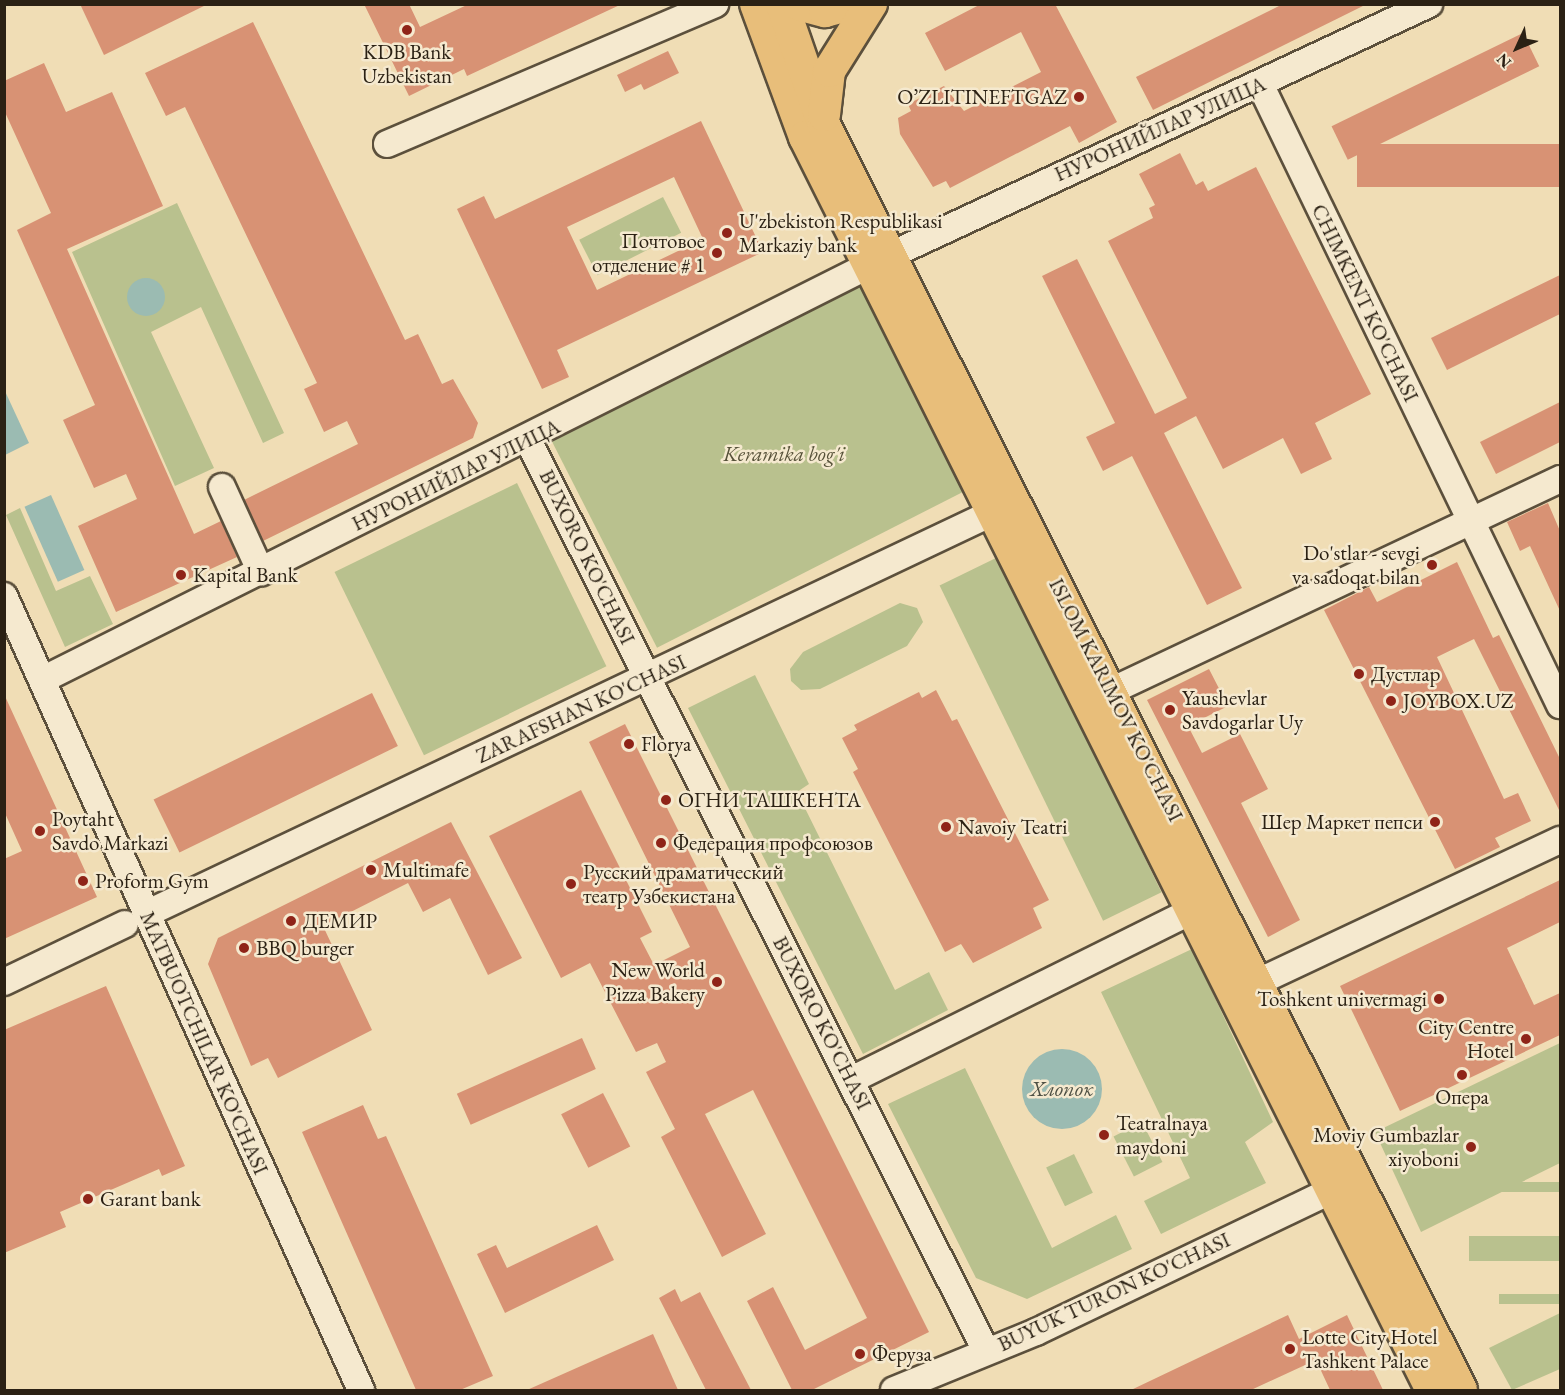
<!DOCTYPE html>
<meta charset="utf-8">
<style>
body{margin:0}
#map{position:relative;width:1565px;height:1395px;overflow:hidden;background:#f0ddb5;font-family:"EB Garamond",serif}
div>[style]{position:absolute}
.green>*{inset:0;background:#b9c18e;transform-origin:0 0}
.water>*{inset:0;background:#9bbbb2;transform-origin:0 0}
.round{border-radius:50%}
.building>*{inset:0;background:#d89274;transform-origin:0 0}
.roads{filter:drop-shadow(2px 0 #5c503c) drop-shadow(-2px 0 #5c503c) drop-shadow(0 2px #5c503c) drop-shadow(0 -2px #5c503c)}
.minor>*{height:26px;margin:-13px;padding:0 13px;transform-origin:13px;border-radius:13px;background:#f5e9cf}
.major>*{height:32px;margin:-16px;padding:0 16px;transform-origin:16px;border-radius:16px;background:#e8be7a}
.dots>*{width:16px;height:16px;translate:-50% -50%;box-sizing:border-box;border:3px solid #f5e9cf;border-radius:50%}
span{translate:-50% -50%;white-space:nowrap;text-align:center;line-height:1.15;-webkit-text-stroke:5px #f5e9cf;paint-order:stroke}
.poi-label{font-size:21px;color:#2b2114}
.right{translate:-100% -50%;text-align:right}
.left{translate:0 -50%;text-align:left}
.street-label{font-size:21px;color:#2b2114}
.park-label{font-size:21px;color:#565139;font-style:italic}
.water-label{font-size:22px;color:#4d4f43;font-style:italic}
.frame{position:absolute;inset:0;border:6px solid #2b2114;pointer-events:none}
.north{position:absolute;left:1487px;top:18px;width:60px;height:60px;-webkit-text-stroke:4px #f5e9cf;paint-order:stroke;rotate:226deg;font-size:16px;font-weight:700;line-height:24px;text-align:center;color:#2b2114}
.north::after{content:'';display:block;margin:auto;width:21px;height:27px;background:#2b2114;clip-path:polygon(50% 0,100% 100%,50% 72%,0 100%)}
</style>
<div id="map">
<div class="green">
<i style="left:663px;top:197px;width:40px;height:94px;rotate:63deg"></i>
<i style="clip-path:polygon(177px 203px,284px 433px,263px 443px,201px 307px,151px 332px,214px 468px,175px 486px,72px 252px)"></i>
<i style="left:860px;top:284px;width:232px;height:346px;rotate:63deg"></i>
<i style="left:517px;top:483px;width:204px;height:203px;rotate:64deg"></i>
<i style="clip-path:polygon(20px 508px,56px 591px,90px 576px,113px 624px,65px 647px,6px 515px)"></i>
<i style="left:998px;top:557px;width:373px;height:65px;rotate:64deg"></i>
<i style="clip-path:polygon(900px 603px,917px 608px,923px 622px,907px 646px,820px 689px,801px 690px,791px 681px,790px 669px,803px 652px)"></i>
<i style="clip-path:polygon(755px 675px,809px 784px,797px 792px,895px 990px,929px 972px,948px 1010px,863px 1054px,688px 708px)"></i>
<i style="clip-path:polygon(1192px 949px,1273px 1122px,1245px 1142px,1266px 1183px,1161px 1234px,1144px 1201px,1190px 1178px,1101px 992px)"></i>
<i style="clip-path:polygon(1560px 1043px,1560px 1163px,1421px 1232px,1375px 1132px)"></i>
<i style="clip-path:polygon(965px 1068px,1052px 1248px,1116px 1215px,1132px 1249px,1027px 1299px,976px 1278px,888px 1104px)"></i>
<i style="left:1142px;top:1122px;width:45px;height:32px;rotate:63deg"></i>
<i style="left:1074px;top:1154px;width:43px;height:31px;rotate:64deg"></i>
<i style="left:1560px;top:1182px;width:10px;height:112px;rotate:90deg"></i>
<i style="left:1560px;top:1236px;width:25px;height:91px;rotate:90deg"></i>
<i style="left:1560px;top:1294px;width:10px;height:61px;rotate:90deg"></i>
<i style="clip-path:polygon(1560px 1313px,1560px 1369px,1512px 1390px,1489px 1348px)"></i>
</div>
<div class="water">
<i class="round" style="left:127px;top:278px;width:38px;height:38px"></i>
<i style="clip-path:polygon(4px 389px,29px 443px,5px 455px,4px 454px)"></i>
<i style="left:51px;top:495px;width:82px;height:29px;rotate:66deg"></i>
<i class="round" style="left:1022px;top:1049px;width:80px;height:80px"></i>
</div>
<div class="building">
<i style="clip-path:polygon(80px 4px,208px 4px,104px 55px)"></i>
<i style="clip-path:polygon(364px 4px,409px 4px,420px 27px,469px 4px,622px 4px,467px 76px,464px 69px,409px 96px)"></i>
<i style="clip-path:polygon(981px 4px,1055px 4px,1117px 122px,1079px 143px,1070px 126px,950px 188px,946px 181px,933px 187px,900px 134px,898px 118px,911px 111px,908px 104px,944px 86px,964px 111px,1041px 72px,1021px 32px,945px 71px,925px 33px)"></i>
<i style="clip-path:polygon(1283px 4px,1367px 4px,1153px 110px,1136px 77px)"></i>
<i style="clip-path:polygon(253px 22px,405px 340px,418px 334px,442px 384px,453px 379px,478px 423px,473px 438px,263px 541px,244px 500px,358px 444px,347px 421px,324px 432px,304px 389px,317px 383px,185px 107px,166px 116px,145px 73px)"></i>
<i style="left:1523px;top:33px;width:37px;height:213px;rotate:64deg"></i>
<i style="clip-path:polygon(668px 51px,679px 73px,644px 90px,641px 84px,625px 92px,617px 75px)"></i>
<i style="clip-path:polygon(44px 63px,66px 112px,112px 92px,163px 206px,67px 249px,194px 534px,221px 521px,237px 557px,116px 612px,78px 526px,137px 499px,126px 474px,94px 488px,63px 420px,95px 405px,17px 230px,51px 213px,4px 110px,4px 81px)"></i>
<i style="clip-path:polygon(evenodd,701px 121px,763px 252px,557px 350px,569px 377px,542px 389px,457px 209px,484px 196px,495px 219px,701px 121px,674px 177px,703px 239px,597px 290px,567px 227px,674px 177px)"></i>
<i style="left:1560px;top:144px;width:43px;height:203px;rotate:90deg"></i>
<i style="clip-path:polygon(1180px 153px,1196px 185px,1203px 181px,1208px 191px,1256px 167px,1371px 394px,1315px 423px,1332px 459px,1301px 474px,1283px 438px,1223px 469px,1196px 416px,1164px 433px,1242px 588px,1207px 605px,1132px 456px,1103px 471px,1086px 437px,1115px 423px,1042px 276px,1077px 259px,1155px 414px,1187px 398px,1108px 241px,1153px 218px,1149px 208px,1155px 205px,1139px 174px)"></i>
<i style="clip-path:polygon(1560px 275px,1560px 314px,1447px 370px,1431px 338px)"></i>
<i style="clip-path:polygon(1560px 402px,1560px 442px,1496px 474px,1480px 442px)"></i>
<i style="clip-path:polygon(1548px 503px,1560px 531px,1560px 611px,1530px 546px,1520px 551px,1507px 522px)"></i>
<i style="clip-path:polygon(1457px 562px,1493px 638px,1499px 635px,1560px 759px,1560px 812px,1474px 639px,1437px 657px,1504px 799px,1518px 793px,1531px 821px,1495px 838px,1500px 847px,1455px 869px,1324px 610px,1369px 587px,1377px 602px)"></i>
<i style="clip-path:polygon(1209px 669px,1228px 706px,1188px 726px,1202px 753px,1240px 734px,1268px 789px,1241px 803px,1300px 920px,1268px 937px,1147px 700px)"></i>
<i style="clip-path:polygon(936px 690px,952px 721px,957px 719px,1049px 900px,1033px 908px,1042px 928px,973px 963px,961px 944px,945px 952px,853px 772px,858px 769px,842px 738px,857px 730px,854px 725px,919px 692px,922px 698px)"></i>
<i style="left:372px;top:693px;width:59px;height:243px;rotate:64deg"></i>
<i style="clip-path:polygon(4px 694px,97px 897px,4px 939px,4px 859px,22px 851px,4px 811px)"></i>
<i style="clip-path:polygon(625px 724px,929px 1332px,812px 1390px,792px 1390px,747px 1301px,773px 1287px,805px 1350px,867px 1318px,753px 1090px,705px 1114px,766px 1234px,722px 1257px,661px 1137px,675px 1129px,646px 1072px,666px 1062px,657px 1043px,636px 1052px,590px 963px,561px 978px,489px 836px,581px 790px,652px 932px,640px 938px,654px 965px,690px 947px,589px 742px)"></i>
<i style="clip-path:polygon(451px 822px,522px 958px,488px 975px,450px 898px,423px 912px,408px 883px,323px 926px,372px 1030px,278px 1078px,268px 1058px,251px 1066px,208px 964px,218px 938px)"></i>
<i style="clip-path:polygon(1560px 880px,1560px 922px,1507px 948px,1534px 1005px,1560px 993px,1560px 1035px,1400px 1111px,1340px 986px)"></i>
<i style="clip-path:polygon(106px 986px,185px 1166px,162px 1176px,159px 1169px,60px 1212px,66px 1227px,4px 1253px,4px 1030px)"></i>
<i style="left:582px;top:1038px;width:34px;height:137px;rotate:66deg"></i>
<i style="left:603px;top:1093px;width:60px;height:47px;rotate:63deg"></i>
<i style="clip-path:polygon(363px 1105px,378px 1139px,386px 1136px,493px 1376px,460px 1390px,416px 1390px,302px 1132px)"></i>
<i style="clip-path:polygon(597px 1225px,614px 1260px,505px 1313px,477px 1254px,496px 1245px,507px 1268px)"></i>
<i style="clip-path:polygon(675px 1289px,681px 1302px,700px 1292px,751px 1390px,706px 1390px,659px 1298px)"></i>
<i style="clip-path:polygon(1288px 1315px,1299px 1339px,1347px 1315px,1383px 1390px,1330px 1390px,1316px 1360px,1251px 1390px,1131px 1390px)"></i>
<i style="clip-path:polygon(653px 1334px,678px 1390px,527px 1390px)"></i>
</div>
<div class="roads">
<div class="minor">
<i style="left:1260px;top:84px;width:690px;rotate:64.22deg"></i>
<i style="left:387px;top:144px;width:357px;rotate:-23.1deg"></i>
<i style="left:891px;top:255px;width:594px;rotate:-25.01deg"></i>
<i style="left:528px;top:440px;width:1020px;rotate:63.31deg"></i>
<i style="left:222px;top:487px;width:94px;rotate:65.4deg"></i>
<i style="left:4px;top:596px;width:871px;rotate:65.79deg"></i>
<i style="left:42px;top:680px;width:924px;rotate:-26.62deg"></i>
<i style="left:1094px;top:699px;width:515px;rotate:-25.27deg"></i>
<i style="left:146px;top:914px;width:936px;rotate:-25.36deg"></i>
<i style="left:4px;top:982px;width:134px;rotate:-25.6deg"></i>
<i style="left:1239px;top:991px;width:355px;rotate:-25.2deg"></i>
<i style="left:851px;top:1080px;width:381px;rotate:-26.4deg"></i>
<i style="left:894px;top:1390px;width:153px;rotate:-22.2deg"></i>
<i style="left:1036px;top:1332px;width:328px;rotate:-25.6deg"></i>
</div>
<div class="major">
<i style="left:756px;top:4px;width:142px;rotate:69.8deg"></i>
<i style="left:805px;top:137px;width:1401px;rotate:63.42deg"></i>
<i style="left:782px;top:4px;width:128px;rotate:70.9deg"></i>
<i style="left:824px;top:125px;width:1416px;rotate:63.27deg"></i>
<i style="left:798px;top:4px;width:28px;rotate:15deg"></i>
<i style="left:825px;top:11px;width:28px;rotate:-15deg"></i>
<i style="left:824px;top:115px;width:44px;rotate:-83.5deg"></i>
<i style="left:829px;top:71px;width:79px;rotate:-57.9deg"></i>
</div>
</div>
<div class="dots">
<i style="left:407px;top:30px;background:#8f2418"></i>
<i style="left:1079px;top:97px;background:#8f2418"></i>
<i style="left:727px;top:233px;background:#8f2418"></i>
<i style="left:717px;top:253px;background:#8f2418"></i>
<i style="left:1432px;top:565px;background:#8f2418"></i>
<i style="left:181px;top:575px;background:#8f2418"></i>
<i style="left:1359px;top:674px;background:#8f2418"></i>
<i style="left:1391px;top:701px;background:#8f2418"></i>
<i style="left:1170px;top:710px;background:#8f2418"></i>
<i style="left:629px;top:744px;background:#8f2418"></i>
<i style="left:666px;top:800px;background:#8f2418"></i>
<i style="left:1435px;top:822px;background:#8f2418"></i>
<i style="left:946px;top:827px;background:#8f2418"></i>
<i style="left:40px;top:831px;background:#8f2418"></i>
<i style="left:661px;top:843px;background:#8f2418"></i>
<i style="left:371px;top:870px;background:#8f2418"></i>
<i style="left:83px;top:881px;background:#8f2418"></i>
<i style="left:571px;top:884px;background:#8f2418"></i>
<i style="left:291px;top:921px;background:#8f2418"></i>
<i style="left:244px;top:948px;background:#8f2418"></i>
<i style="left:717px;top:982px;background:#8f2418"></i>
<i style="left:1439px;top:999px;background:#8f2418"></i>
<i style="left:1526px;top:1039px;background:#8f2418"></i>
<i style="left:1462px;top:1075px;background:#8f2418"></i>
<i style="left:1104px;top:1135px;background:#8f2418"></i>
<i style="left:1471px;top:1147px;background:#8f2418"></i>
<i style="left:88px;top:1199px;background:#8f2418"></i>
<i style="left:1290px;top:1349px;background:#8f2418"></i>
<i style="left:860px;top:1354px;background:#8f2418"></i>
</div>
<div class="poi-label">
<span style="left:407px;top:64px">KDB Bank<br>Uzbekistan</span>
<span class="right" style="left:1067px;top:97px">O’ZLITINEFTGAZ</span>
<span class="left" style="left:739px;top:233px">U'zbekiston Respublikasi<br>Markaziy bank</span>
<span class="right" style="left:705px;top:253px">Почтовое<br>отделение # 1</span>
<span class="right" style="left:1420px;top:565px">Do'stlar - sevgi<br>va sadoqat bilan</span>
<span class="left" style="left:193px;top:575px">Kapital Bank</span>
<span class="left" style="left:1371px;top:674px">Дустлар</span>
<span class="left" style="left:1182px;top:710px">Yaushevlar<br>Savdogarlar Uy</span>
<span class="left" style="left:1403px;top:701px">JOYBOX.UZ</span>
<span class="left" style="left:641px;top:744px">Florya</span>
<span class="left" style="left:678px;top:800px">ОГНИ ТАШКЕНТА</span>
<span class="left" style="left:52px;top:831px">Poytaht<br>Savdo Markazi</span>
<span class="right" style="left:1423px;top:822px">Шер Маркет пепси</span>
<span class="left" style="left:958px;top:827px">Navoiy Teatri</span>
<span class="left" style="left:673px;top:843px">Федерация профсоюзов</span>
<span class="left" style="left:383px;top:870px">Multimafe</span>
<span class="left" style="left:583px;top:884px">Русский драматический<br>театр Узбекистана</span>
<span class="left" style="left:95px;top:881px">Proform Gym</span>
<span class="left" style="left:303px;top:921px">ДЕМИР</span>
<span class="left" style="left:256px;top:948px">BBQ burger</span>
<span class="right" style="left:705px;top:982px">New World<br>Pizza Bakery</span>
<span class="right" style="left:1427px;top:999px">Toshkent univermagi</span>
<span class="right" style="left:1514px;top:1039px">City Centre<br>Hotel</span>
<span style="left:1462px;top:1097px">Опера</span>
<span class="left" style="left:1116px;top:1135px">Teatralnaya<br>maydoni</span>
<span class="right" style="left:1459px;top:1147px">Moviy Gumbazlar<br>xiyoboni</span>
<span class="left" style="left:100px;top:1199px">Garant bank</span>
<span class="left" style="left:1302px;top:1349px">Lotte City Hotel<br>Tashkent Palace</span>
<span class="left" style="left:872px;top:1354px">Феруза</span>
</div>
<div class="street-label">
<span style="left:1160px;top:129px;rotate:-24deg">НУРОНИЙЛАР УЛИЦА</span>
<span style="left:1365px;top:303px;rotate:64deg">CHIMKENT KO'CHASI</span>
<span style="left:456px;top:475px;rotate:-26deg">НУРОНИЙЛАР УЛИЦА</span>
<span style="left:587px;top:557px;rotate:64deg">BUXORO KO'CHASI</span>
<span style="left:1116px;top:700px;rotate:63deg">ISLOM KARIMOV KO'CHASI</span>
<span style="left:581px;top:709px;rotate:-25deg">ZARAFSHAN KO'CHASI</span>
<span style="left:822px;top:1023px;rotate:63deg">BUXORO KO'CHASI</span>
<span style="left:204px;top:1043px;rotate:66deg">MATBUOTCHILAR KO'CHASI</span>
<span style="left:1114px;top:1292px;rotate:-25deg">BUYUK TURON KO'CHASI</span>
</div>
<div class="park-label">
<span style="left:784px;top:454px">Keramika bog'i</span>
</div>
<div class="water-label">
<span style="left:1062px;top:1089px">Хлопок</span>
</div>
<div class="frame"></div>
<div class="north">N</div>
</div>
